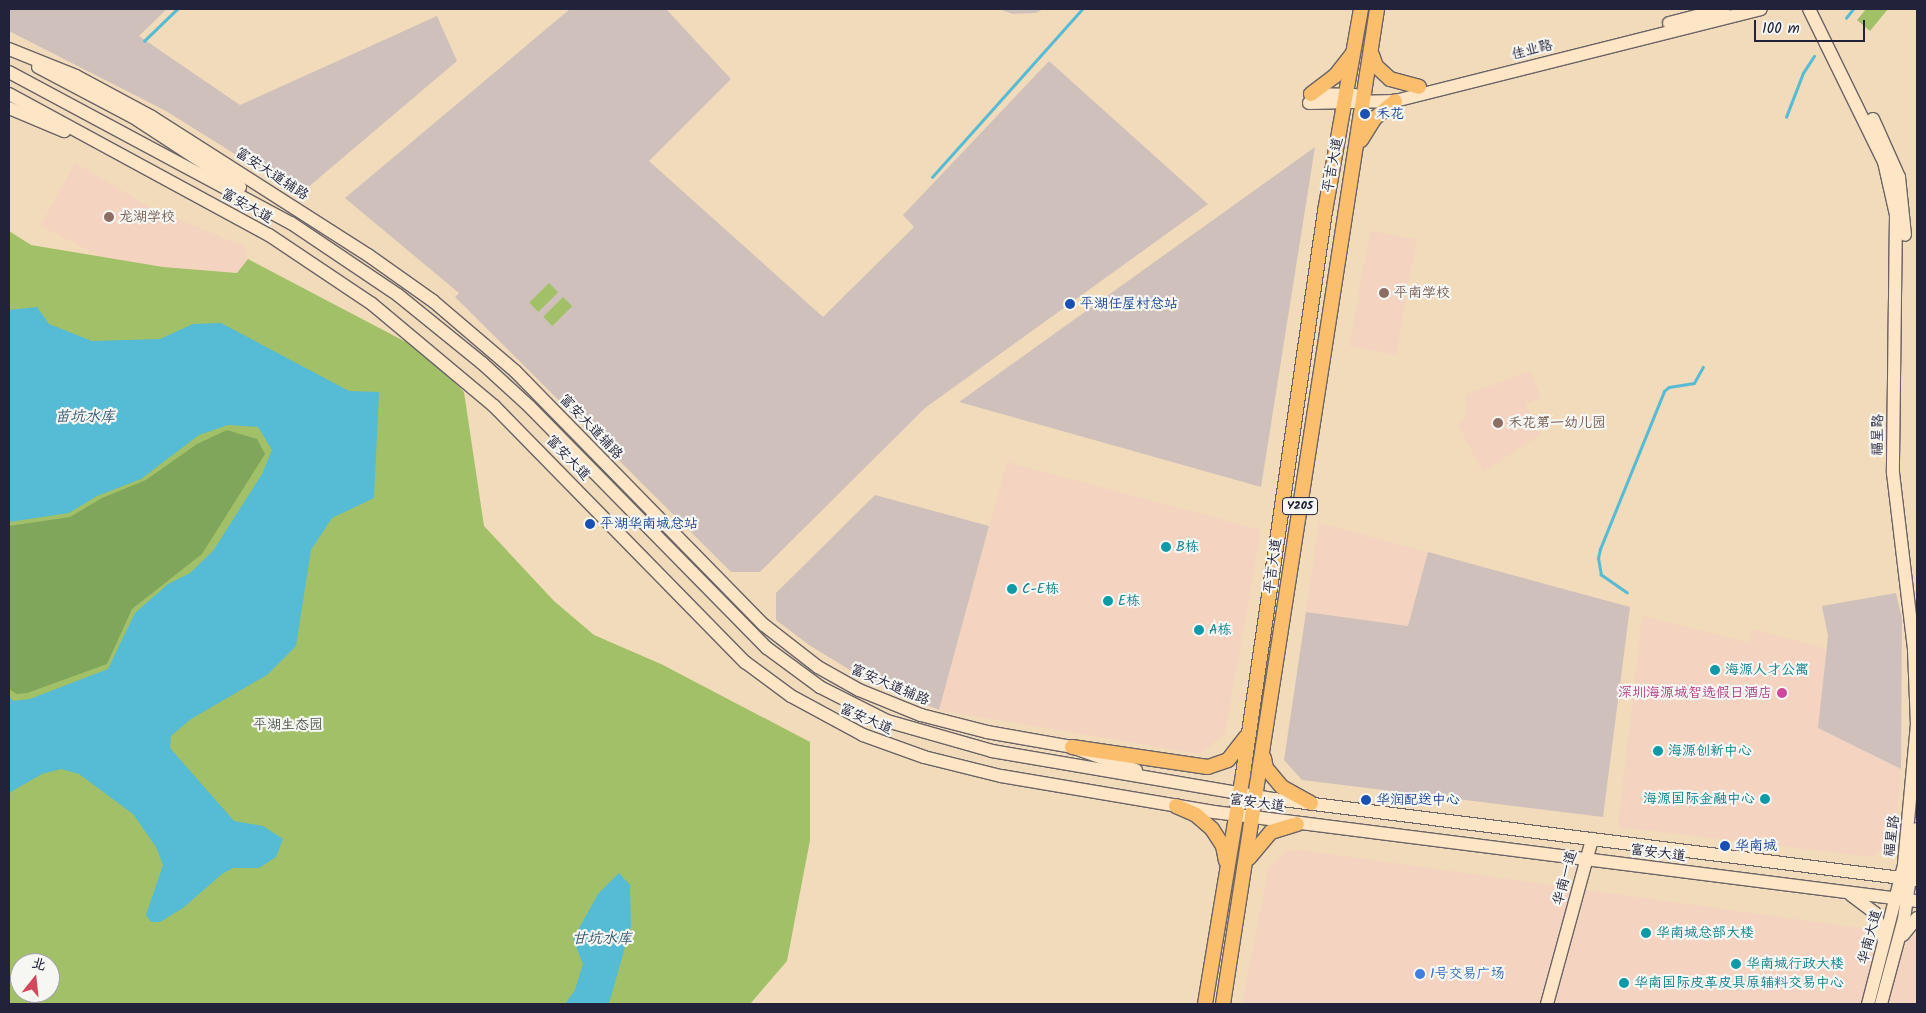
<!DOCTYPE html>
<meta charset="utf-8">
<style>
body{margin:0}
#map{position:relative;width:1926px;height:1013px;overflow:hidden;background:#f1dbba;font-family:Kalam,"LXGW WenKai TC",sans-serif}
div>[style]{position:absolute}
.built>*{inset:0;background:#f4d3c0;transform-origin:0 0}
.industrial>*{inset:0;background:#d0c0bc}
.green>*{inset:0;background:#a1c068;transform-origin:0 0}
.forest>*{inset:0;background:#80a65c}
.water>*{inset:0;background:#56bbd4}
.stream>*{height:2.5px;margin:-1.25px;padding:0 1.25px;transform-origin:1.25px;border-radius:1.25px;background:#56bbd4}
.roads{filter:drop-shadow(1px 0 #6a6367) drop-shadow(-1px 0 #6a6367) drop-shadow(0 1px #6a6367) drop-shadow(0 -1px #6a6367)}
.secondary>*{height:12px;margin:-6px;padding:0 6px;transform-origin:6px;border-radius:6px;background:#fde5c5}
.primary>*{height:14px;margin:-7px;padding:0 7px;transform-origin:7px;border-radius:7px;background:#fabe6d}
.dots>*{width:14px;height:14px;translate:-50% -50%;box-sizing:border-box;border:2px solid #f6f6f2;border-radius:50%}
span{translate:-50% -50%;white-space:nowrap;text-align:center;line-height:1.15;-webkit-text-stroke:4.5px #f6f6f2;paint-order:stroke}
.shield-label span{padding:1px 4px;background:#f6f6f2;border:1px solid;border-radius:4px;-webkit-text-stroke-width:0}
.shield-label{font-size:12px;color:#22223b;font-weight:700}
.street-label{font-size:14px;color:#22223b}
.transit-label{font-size:14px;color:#164399}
.left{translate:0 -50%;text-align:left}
.education-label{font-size:14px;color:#785e54}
.culture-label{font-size:14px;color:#0d838f}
.right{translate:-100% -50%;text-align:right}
.hotel-label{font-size:14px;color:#b23c85}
.park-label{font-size:14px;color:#4e594b}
.shop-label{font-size:14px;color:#366cbe}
.water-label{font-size:15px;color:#345871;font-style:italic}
.frame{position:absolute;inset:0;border:10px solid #22223b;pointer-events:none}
.north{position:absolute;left:10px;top:953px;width:50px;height:50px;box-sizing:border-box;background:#f6f6f2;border:1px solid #a1a1a9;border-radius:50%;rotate:16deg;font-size:14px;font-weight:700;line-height:20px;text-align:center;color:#22223b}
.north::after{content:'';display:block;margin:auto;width:18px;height:22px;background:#d1495b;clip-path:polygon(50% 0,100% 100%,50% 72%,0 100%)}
.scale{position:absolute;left:1754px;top:20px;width:111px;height:22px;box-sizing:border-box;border:2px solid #22223b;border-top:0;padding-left:6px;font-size:15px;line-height:18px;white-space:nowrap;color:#22223b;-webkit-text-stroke:4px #f6f6f2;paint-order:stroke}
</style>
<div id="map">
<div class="built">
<i style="clip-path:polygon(75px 163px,151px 208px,243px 246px,248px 259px,237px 273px,163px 267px,103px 257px,40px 226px)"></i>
<i style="left:1370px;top:231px;width:47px;height:117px;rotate:10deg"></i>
<i style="clip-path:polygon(1530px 371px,1541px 398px,1525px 404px,1541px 434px,1483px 472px,1458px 425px,1465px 420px,1467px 394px)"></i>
<i style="clip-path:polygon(1007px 462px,1261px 530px,1225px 733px,1200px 754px,939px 710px)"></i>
<i style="clip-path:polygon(1319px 523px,1428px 552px,1408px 626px,1306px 612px)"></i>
<i style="clip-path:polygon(1642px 616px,1749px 643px,1752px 629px,1827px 649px,1818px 728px,1901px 769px,1895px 838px,1873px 857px,1618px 827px)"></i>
<i style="clip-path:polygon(1300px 850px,1917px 936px,1917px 1004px,1242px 1004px,1269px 867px,1285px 852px)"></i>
</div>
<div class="industrial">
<i style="clip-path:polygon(9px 9px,167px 9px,139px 36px,240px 105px,437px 16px,457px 61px,306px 189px,283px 184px,166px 111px,9px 31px)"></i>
<i style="clip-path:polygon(570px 9px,666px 9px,731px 79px,649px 161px,823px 317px,914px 227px,903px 215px,1049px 61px,1208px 204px,925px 408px,760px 572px,731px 572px,455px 297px,459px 293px,345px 198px)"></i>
<i style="clip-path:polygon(999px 9px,1044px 9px,1035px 13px,1013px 14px)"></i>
<i style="clip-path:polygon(1315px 147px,1261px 487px,959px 402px)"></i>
<i style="clip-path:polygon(875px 495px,989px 526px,939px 710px,863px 678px,809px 645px,776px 620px,776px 593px)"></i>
<i style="clip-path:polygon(1428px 552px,1630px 607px,1603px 817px,1302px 780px,1284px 760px,1306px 612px,1408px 626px)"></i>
<i style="clip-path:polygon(1896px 593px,1902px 619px,1901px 769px,1818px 728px,1828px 636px,1822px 606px)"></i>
</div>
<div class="green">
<i style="clip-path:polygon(1866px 9px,1888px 9px,1870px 31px,1857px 20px)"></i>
<i style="clip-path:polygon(evenodd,9px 231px,31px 245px,163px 267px,237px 273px,248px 259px,425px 352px,464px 392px,484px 526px,554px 601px,594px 635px,661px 664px,810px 742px,810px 840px,787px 961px,750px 1004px,9px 1004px,9px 231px,20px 963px,50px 963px,50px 993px,20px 993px,20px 963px)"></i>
<i style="left:549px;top:283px;width:13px;height:28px;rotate:45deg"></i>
<i style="left:563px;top:297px;width:13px;height:28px;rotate:45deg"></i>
</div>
<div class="forest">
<i style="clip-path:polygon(227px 430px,257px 439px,265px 454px,202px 554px,132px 609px,107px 664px,27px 693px,17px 694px,9px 689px,9px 526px,70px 517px,102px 498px,146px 480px,197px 444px)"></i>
</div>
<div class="water">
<i style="clip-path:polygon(37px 307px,49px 324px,92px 341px,160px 339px,193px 324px,221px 323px,349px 391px,379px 392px,374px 498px,332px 518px,311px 550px,296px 646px,267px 675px,191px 719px,171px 736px,170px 748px,234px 821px,263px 826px,283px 839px,276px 857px,259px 868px,233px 868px,222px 874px,183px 908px,160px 922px,151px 922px,146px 915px,163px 865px,156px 847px,133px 814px,79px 774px,61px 769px,42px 774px,9px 793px,9px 696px,13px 701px,30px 699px,108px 669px,135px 613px,168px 584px,190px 573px,213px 551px,262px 474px,272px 450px,258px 427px,228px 425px,199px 435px,141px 479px,97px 496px,69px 513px,9px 522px,9px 310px)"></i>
<i style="clip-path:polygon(619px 873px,630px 885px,631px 926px,610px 1000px,608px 1004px,565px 1004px,575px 990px,583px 964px,573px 939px,598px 894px)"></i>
</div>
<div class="stream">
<i style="left:1846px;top:18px;width:11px;rotate:-52deg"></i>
<i style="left:144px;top:41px;width:46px;rotate:-44.1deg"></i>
<i style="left:1786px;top:117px;width:47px;rotate:-68.9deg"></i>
<i style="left:1803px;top:73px;width:20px;rotate:-57deg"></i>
<i style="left:932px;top:177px;width:225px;rotate:-48.2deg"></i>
<i style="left:1627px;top:593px;width:32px;rotate:-145deg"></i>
<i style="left:1601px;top:575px;width:17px;rotate:-100deg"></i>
<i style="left:1598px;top:558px;width:9px;rotate:-77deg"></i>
<i style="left:1600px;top:549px;width:170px;rotate:-67.9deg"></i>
<i style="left:1664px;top:391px;width:6px;rotate:-39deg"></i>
<i style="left:1669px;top:387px;width:25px;rotate:-9deg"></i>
<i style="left:1694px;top:383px;width:18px;rotate:-61deg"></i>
</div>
<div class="roads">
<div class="secondary">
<i style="left:1809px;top:9px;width:170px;rotate:63.9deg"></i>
<i style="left:1884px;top:162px;width:54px;rotate:77.2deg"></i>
<i style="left:1896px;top:215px;width:258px;rotate:90.7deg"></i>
<i style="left:1893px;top:473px;width:178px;rotate:83.2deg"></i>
<i style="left:1914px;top:650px;width:74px;rotate:87.7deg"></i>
<i style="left:1917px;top:724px;width:142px;rotate:95.3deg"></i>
<i style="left:1904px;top:865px;width:144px;rotate:104.5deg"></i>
<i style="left:1669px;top:23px;width:57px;rotate:-14.3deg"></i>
<i style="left:9px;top:49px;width:72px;rotate:21.9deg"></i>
<i style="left:76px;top:76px;width:86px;rotate:28.3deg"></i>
<i style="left:152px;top:117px;width:256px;rotate:32.6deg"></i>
<i style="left:368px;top:255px;width:80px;rotate:35.3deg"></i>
<i style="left:433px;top:301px;width:108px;rotate:40.5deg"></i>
<i style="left:515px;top:371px;width:356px;rotate:45.6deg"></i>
<i style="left:764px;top:625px;width:68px;rotate:37.9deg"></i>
<i style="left:818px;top:667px;width:47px;rotate:29.3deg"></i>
<i style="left:859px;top:690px;width:67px;rotate:22deg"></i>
<i style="left:921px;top:715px;width:68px;rotate:14.4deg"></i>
<i style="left:987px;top:732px;width:86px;rotate:10deg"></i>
<i style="left:1072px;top:747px;width:68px;rotate:19.8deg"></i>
<i style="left:38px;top:67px;width:107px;rotate:27.8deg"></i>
<i style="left:133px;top:117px;width:128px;rotate:33.2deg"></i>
<i style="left:9px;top:72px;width:320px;rotate:28.2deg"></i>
<i style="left:291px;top:223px;width:129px;rotate:33.9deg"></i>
<i style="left:398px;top:295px;width:108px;rotate:39deg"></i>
<i style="left:482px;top:363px;width:65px;rotate:42.5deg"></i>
<i style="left:530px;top:407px;width:338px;rotate:45.5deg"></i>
<i style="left:767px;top:648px;width:66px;rotate:36.3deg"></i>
<i style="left:820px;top:687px;width:75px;rotate:26.9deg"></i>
<i style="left:887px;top:721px;width:109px;rotate:15.9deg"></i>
<i style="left:992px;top:751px;width:286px;rotate:9.7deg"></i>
<i style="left:1274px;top:799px;width:648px;rotate:7.18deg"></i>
<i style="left:9px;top:94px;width:296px;rotate:28.5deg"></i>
<i style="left:269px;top:235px;width:124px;rotate:33.8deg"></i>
<i style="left:372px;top:304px;width:159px;rotate:39.9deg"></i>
<i style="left:494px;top:406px;width:359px;rotate:45.6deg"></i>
<i style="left:745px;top:662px;width:57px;rotate:36.5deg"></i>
<i style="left:791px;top:696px;width:82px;rotate:28.4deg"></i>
<i style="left:863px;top:735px;width:65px;rotate:19.8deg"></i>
<i style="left:924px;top:757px;width:79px;rotate:13.9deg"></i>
<i style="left:1001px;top:776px;width:216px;rotate:9.6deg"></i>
<i style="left:1214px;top:812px;width:709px;rotate:7.22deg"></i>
<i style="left:1311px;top:94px;width:44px;rotate:1.3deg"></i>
<i style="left:1309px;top:103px;width:86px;rotate:-1.3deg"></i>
<i style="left:1395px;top:101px;width:377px;rotate:-14.1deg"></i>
<i style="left:9px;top:108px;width:60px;rotate:22.7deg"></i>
<i style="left:1873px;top:119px;width:64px;rotate:65.9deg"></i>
<i style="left:1899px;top:177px;width:58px;rotate:84.1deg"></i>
<i style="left:1851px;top:895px;width:30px;rotate:37deg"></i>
<i style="left:1875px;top:913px;width:28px;rotate:72deg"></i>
<i style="left:1903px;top:935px;width:22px;rotate:-51deg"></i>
<i style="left:1547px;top:1004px;width:171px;rotate:-74.7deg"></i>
<i style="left:1881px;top:1004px;width:88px;rotate:-74.9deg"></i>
<i style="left:1904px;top:919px;width:91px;rotate:-81.8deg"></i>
</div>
<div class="primary">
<i style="left:1372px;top:55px;width:12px;rotate:70deg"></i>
<i style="left:1376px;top:66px;width:19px;rotate:43deg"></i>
<i style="left:1390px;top:79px;width:30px;rotate:15deg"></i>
<i style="left:1311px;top:94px;width:30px;rotate:-37deg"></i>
<i style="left:1335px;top:76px;width:28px;rotate:-52deg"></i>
<i style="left:1361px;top:140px;width:26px;rotate:-58deg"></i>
<i style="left:1375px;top:118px;width:26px;rotate:-40deg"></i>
<i style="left:1072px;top:747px;width:137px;rotate:8.4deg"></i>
<i style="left:1208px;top:767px;width:21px;rotate:-19deg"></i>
<i style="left:1228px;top:760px;width:29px;rotate:-52deg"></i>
<i style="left:1264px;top:758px;width:10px;rotate:79deg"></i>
<i style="left:1266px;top:768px;width:25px;rotate:50deg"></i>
<i style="left:1282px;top:787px;width:33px;rotate:29deg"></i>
<i style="left:1176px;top:806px;width:22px;rotate:24deg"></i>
<i style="left:1196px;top:815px;width:21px;rotate:41deg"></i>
<i style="left:1212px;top:829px;width:20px;rotate:57deg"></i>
<i style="left:1223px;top:846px;width:15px;rotate:79deg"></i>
<i style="left:1249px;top:858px;width:34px;rotate:-50deg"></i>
<i style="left:1271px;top:832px;width:27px;rotate:-17deg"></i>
<i style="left:1205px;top:1004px;width:233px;rotate:-80.6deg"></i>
<i style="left:1243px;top:774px;width:569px;rotate:-81.71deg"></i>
<i style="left:1325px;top:211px;width:205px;rotate:-79.9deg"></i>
<i style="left:1223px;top:1004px;width:1007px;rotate:-81.2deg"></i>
</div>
</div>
<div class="dots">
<i style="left:1365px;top:114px;background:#1a4fb4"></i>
<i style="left:109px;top:217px;background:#8d6e63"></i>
<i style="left:1384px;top:293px;background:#8d6e63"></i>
<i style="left:1070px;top:304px;background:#1a4fb4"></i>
<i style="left:1498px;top:423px;background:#8d6e63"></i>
<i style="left:590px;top:524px;background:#1a4fb4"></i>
<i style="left:1166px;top:547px;background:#0f9aa8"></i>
<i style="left:1012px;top:589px;background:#0f9aa8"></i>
<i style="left:1108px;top:601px;background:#0f9aa8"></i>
<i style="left:1199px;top:630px;background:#0f9aa8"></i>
<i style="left:1715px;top:670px;background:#0f9aa8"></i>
<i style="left:1782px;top:693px;background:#d1479c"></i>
<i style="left:1658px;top:751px;background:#0f9aa8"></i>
<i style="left:1765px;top:799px;background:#0f9aa8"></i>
<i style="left:1366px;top:800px;background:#1a4fb4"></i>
<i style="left:1725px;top:846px;background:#1a4fb4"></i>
<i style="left:1646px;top:933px;background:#0f9aa8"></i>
<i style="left:1736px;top:964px;background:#0f9aa8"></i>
<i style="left:1420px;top:974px;background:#3f7fe0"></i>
<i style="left:1624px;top:983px;background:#0f9aa8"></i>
</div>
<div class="shield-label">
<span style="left:1300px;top:506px">Y205</span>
</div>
<div class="street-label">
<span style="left:1532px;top:50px;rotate:-14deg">佳业路</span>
<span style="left:1333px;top:165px;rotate:-79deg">平吉大道</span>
<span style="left:272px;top:174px;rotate:33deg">富安大道辅路</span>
<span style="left:247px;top:206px;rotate:29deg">富安大道</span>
<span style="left:591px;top:427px;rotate:46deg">富安大道辅路</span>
<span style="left:1878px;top:435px;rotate:-89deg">福星路</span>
<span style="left:568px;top:458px;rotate:46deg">富安大道</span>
<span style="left:1273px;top:566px;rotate:-82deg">平吉大道</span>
<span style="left:890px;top:685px;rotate:23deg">富安大道辅路</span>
<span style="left:866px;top:719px;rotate:24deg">富安大道</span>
<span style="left:1257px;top:803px;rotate:8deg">富安大道</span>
<span style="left:1892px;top:836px;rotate:-83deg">福星路</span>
<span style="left:1658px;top:853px;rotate:7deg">富安大道</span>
<span style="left:1565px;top:878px;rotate:-75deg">华南一道</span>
<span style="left:1870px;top:937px;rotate:-75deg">华南大道</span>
</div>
<div class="transit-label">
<span class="left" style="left:1376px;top:114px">禾花</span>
<span class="left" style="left:1080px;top:304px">平湖任屋村总站</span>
<span class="left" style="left:600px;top:524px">平湖华南城总站</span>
<span class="left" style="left:1376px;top:800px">华润配送中心</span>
<span class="left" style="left:1735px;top:846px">华南城</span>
</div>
<div class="education-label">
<span class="left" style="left:119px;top:217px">龙湖学校</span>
<span class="left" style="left:1394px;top:293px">平南学校</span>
<span class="left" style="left:1508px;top:423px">禾花第一幼儿园</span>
</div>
<div class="culture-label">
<span class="left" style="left:1176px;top:547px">B栋</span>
<span class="left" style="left:1022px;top:589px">C-E栋</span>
<span class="left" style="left:1118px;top:601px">E栋</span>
<span class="left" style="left:1209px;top:630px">A栋</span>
<span class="left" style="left:1725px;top:670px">海源人才公寓</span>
<span class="left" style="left:1668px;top:751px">海源创新中心</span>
<span class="right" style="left:1755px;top:799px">海源国际金融中心</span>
<span class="left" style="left:1656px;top:933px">华南城总部大楼</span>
<span class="left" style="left:1746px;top:964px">华南城行政大楼</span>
<span class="left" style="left:1634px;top:983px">华南国际皮革皮具原辅料交易中心</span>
</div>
<div class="hotel-label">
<span class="right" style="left:1772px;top:693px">深圳海源城智选假日酒店</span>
</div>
<div class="park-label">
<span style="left:288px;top:725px">平湖生态园</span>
</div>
<div class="shop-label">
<span class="left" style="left:1430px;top:974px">1号交易广场</span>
</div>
<div class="water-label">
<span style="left:85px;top:418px">苗坑水库</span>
<span style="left:602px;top:940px">甘坑水库</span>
</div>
<div class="frame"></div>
<div class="north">北</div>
<div class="scale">100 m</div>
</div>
